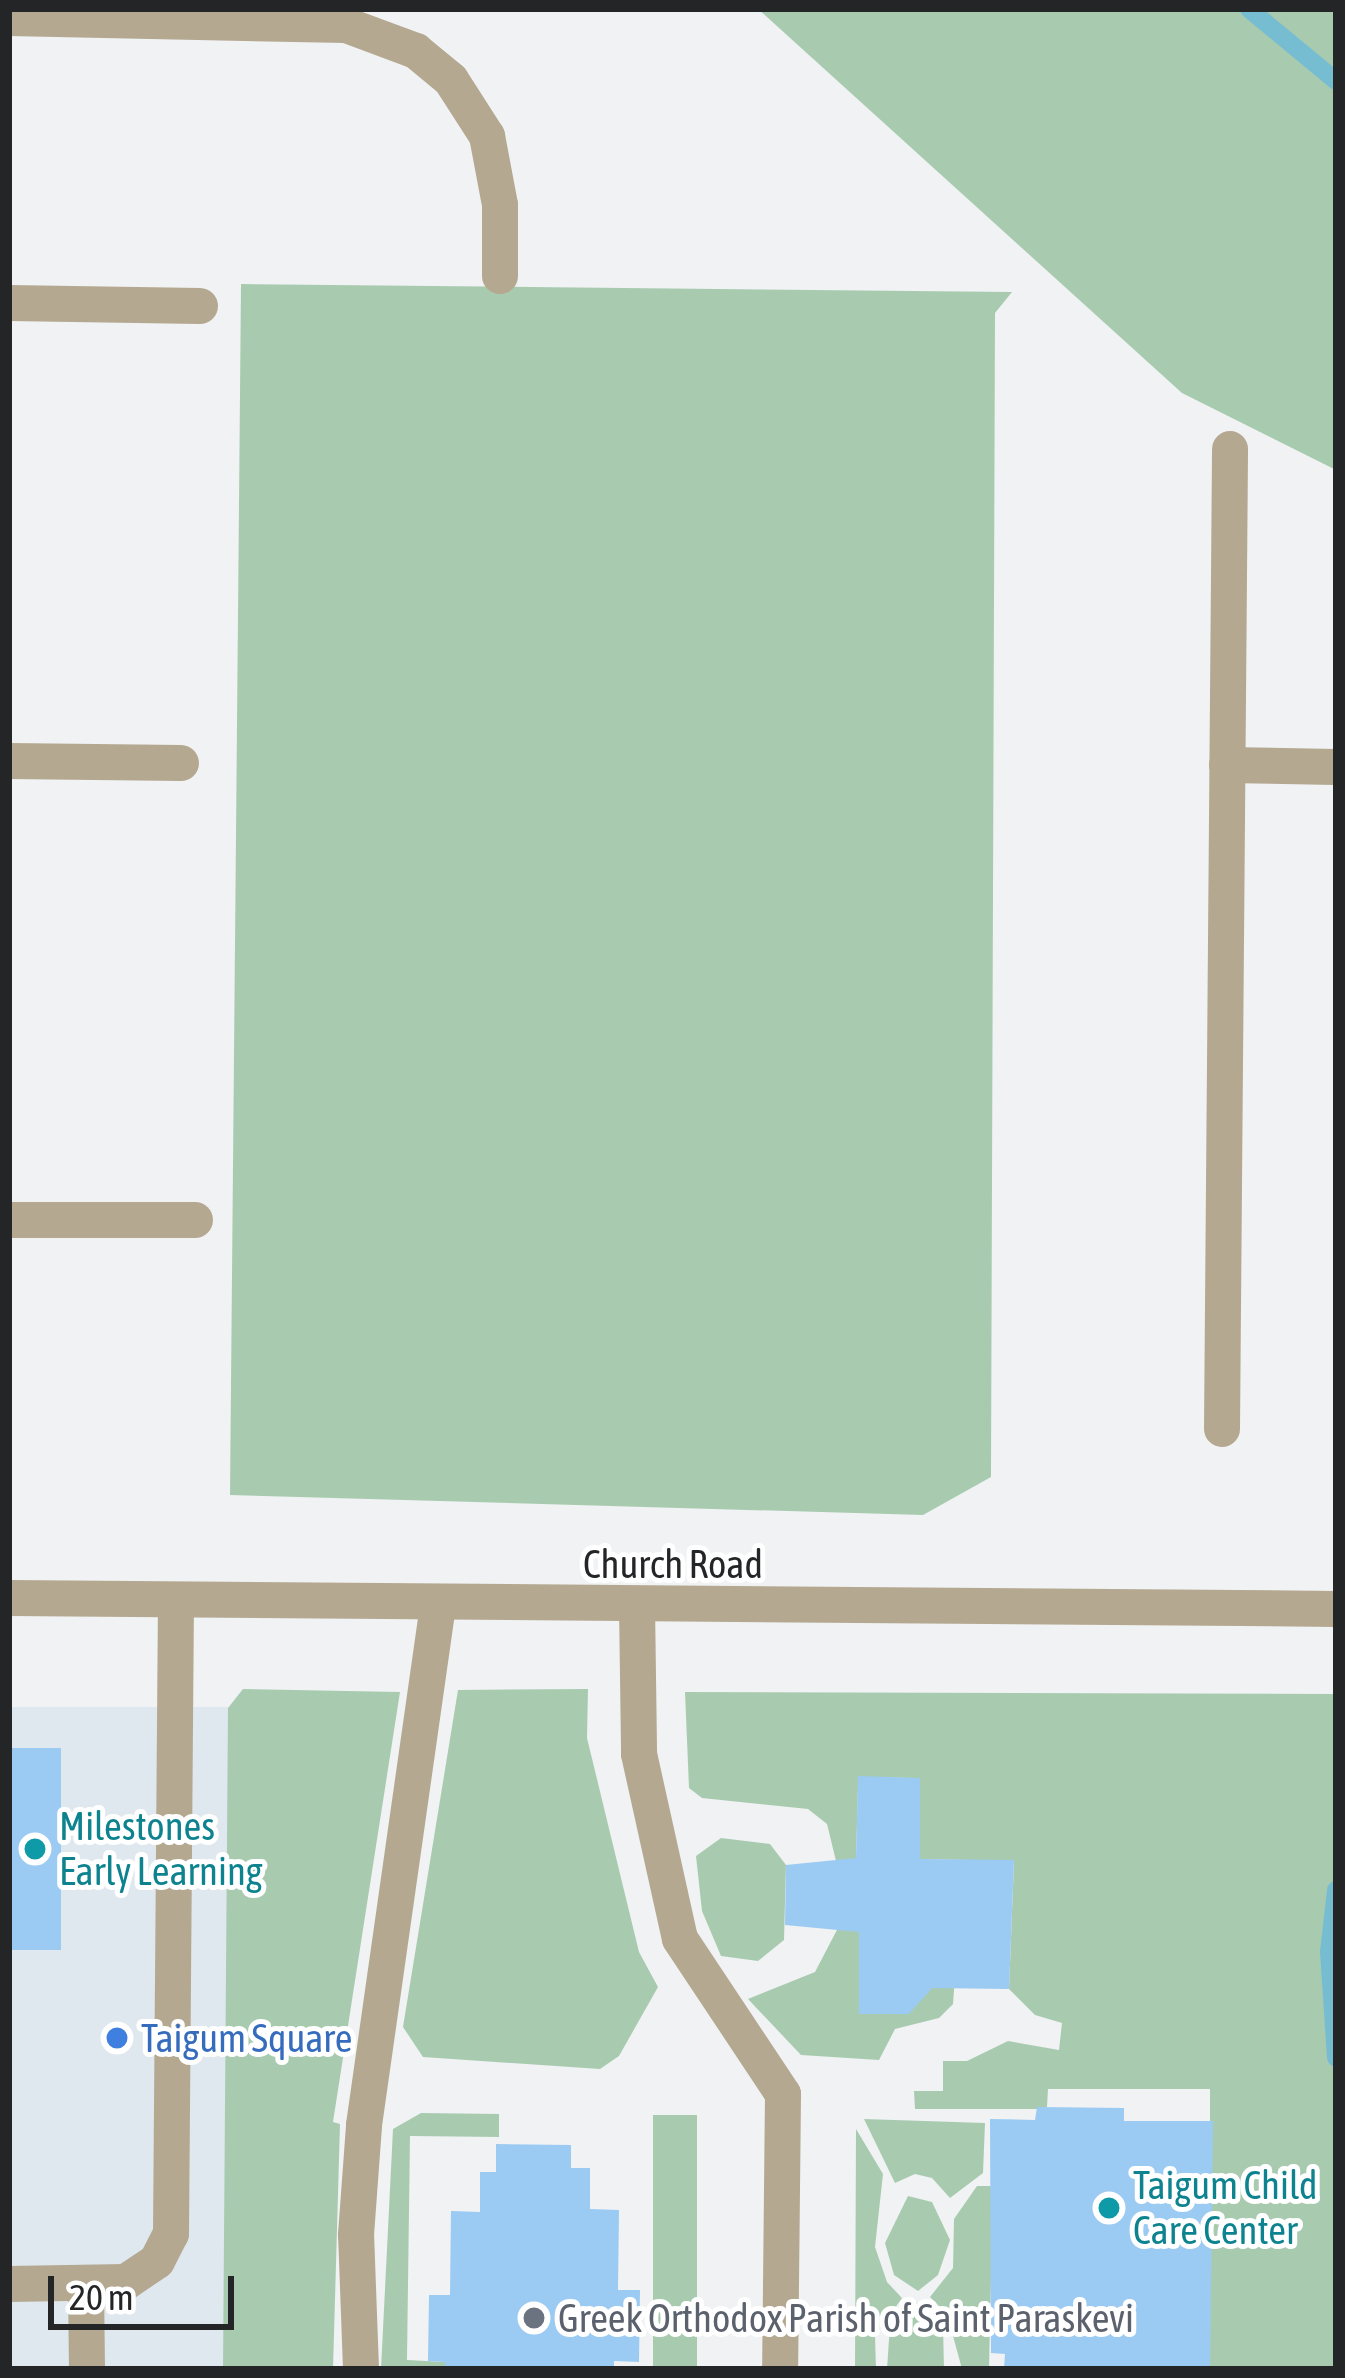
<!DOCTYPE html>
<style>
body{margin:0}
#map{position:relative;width:1345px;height:2378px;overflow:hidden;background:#f0f2f4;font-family:"Asap Condensed",sans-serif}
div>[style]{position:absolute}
.built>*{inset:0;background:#dfe7ef;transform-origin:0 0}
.green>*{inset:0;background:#a8cbb0;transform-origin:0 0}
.stream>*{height:18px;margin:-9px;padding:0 9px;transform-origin:9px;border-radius:9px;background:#77bdd2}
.building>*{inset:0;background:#9bcaf3;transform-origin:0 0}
.minor>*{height:36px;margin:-18px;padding:0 18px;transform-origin:18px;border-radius:18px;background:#b4a891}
.dots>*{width:33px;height:33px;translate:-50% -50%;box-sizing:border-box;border:6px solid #fff;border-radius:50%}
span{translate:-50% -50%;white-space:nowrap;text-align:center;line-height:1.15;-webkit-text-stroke:10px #fff;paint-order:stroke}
.street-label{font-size:39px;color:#242526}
.culture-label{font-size:39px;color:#0d838f}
.left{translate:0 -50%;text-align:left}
.shop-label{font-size:39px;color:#366cbe}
.worship-label{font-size:39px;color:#5b616d}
.frame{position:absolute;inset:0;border:12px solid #242526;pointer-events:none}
.scale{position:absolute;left:48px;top:2276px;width:186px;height:54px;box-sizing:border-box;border:6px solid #242526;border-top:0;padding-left:15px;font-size:36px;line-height:42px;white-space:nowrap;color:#242526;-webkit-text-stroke:9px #fff;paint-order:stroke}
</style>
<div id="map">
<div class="built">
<i style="left:9px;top:1707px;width:219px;height:662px"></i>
</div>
<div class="green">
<i style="clip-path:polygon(758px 9px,1336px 9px,1336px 470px,1182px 393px)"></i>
<i style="clip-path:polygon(241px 284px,1012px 292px,995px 313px,991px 1477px,923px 1515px,230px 1495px)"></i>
<i style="clip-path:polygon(243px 1689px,400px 1692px,333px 2122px,340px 2124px,333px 2369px,223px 2369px,228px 1708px)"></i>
<i style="clip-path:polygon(588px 1689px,587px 1738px,639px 1952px,658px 1987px,619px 2056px,600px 2069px,423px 2057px,403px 2027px,458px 1690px)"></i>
<i style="clip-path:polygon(685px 1692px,1336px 1694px,1336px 2369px,1210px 2369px,1210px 2089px,1048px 2089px,1047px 2107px,1037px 2109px,915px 2109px,914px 2091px,943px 2091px,943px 2061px,967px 2061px,1008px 2041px,1059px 2050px,1062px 2023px,1035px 2015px,1009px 1989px,1014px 1861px,920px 1859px,920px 1789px,910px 1778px,869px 1777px,858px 1788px,856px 1858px,845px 1865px,837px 1865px,827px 1824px,808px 1809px,702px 1798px,689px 1788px)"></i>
<i style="clip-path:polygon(721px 1838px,770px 1844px,786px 1865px,784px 1940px,758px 1961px,721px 1956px,702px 1911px,696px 1856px)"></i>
<i style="clip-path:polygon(839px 1926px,957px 1949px,953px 2004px,939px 2018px,895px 2029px,879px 2060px,801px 2055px,748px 1999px,815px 1972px)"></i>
<i style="clip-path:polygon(421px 2113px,499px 2114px,499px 2137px,410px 2136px,407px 2360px,445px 2362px,445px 2369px,381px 2369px,393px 2129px)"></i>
<i style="left:653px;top:2115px;width:44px;height:254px"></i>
<i style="clip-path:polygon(864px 2119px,985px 2123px,983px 2173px,950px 2198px,932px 2178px,915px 2174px,895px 2183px)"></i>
<i style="clip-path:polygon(856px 2129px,883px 2174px,875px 2247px,887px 2282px,902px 2298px,875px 2336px,876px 2369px,855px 2369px)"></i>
<i style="clip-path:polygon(977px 2186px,993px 2186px,989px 2369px,962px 2369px,947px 2314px,930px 2297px,953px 2268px,954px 2219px)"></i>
<i style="clip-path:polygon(908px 2196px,932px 2202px,950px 2240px,938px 2275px,918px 2291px,894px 2275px,885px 2243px)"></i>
<i style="clip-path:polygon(918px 2302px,943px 2326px,944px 2369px,887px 2369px,890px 2325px)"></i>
</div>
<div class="stream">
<i style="left:1249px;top:9px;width:113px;rotate:39.6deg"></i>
<i style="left:1336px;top:1890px;width:62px;rotate:96.4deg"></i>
<i style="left:1329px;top:1952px;width:106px;rotate:86.2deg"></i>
</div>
<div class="building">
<i style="left:9px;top:1748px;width:52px;height:202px"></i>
<i style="clip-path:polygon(858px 1776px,920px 1778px,920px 1859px,1014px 1860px,1009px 1989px,932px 1988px,909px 2014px,859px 2014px,859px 1932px,785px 1925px,786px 1865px,856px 1858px)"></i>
<i style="clip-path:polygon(1037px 2107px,1124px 2108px,1124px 2121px,1213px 2121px,1210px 2369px,1004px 2369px,1005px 2354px,991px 2353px,990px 2119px,1035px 2120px)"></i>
<i style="clip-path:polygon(496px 2144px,571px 2145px,571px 2168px,590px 2168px,590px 2209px,619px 2210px,618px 2290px,640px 2290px,639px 2362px,614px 2361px,614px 2369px,445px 2369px,445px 2362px,428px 2361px,429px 2295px,450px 2295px,451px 2211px,480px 2212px,480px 2172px,496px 2172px)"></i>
</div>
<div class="minor">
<i style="left:9px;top:18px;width:337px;rotate:1.2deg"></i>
<i style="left:346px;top:25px;width:75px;rotate:20.4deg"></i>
<i style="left:416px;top:51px;width:45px;rotate:39.6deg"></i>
<i style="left:451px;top:80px;width:67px;rotate:57.3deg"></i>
<i style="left:487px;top:136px;width:70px;rotate:79.3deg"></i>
<i style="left:500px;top:205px;width:71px;rotate:90deg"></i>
<i style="left:9px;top:303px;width:191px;rotate:0.9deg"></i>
<i style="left:9px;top:761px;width:172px;rotate:0.7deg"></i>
<i style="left:1227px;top:765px;width:109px;rotate:1.1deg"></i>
<i style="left:9px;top:1220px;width:186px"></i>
<i style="left:1222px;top:1429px;width:980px;rotate:-89.53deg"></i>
<i style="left:9px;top:1598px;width:1327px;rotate:0.47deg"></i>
<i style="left:637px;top:1605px;width:149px;rotate:89.2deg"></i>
<i style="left:639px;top:1754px;width:189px;rotate:77.5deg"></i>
<i style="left:680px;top:1939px;width:186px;rotate:56.4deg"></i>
<i style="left:783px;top:2094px;width:275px;rotate:90.6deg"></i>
<i style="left:9px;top:2284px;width:117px;rotate:-1deg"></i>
<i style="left:126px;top:2282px;width:37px;rotate:-34deg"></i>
<i style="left:157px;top:2261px;width:30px;rotate:-63deg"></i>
<i style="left:171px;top:2234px;width:632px;rotate:-89.55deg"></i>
<i style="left:86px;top:2286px;width:83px;rotate:89.3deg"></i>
<i style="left:361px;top:2369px;width:134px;rotate:-92.1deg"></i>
<i style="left:356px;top:2235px;width:110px;rotate:-85.8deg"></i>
<i style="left:364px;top:2125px;width:525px;rotate:-81.9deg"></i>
</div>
<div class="dots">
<i style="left:35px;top:1849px;background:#0f9aa8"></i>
<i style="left:117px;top:2038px;background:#3f7fe0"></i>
<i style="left:1109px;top:2208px;background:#0f9aa8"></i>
<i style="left:534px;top:2318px;background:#6b7280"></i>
</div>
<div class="street-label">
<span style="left:673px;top:1564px">Church Road</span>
</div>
<div class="culture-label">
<span class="left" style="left:59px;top:1849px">Milestones<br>Early Learning</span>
<span class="left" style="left:1133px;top:2208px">Taigum Child<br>Care Center</span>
</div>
<div class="shop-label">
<span class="left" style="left:141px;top:2038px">Taigum Square</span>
</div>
<div class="worship-label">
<span class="left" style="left:558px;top:2318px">Greek Orthodox Parish of Saint Paraskevi</span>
</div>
<div class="frame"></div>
<div class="scale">20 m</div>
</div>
